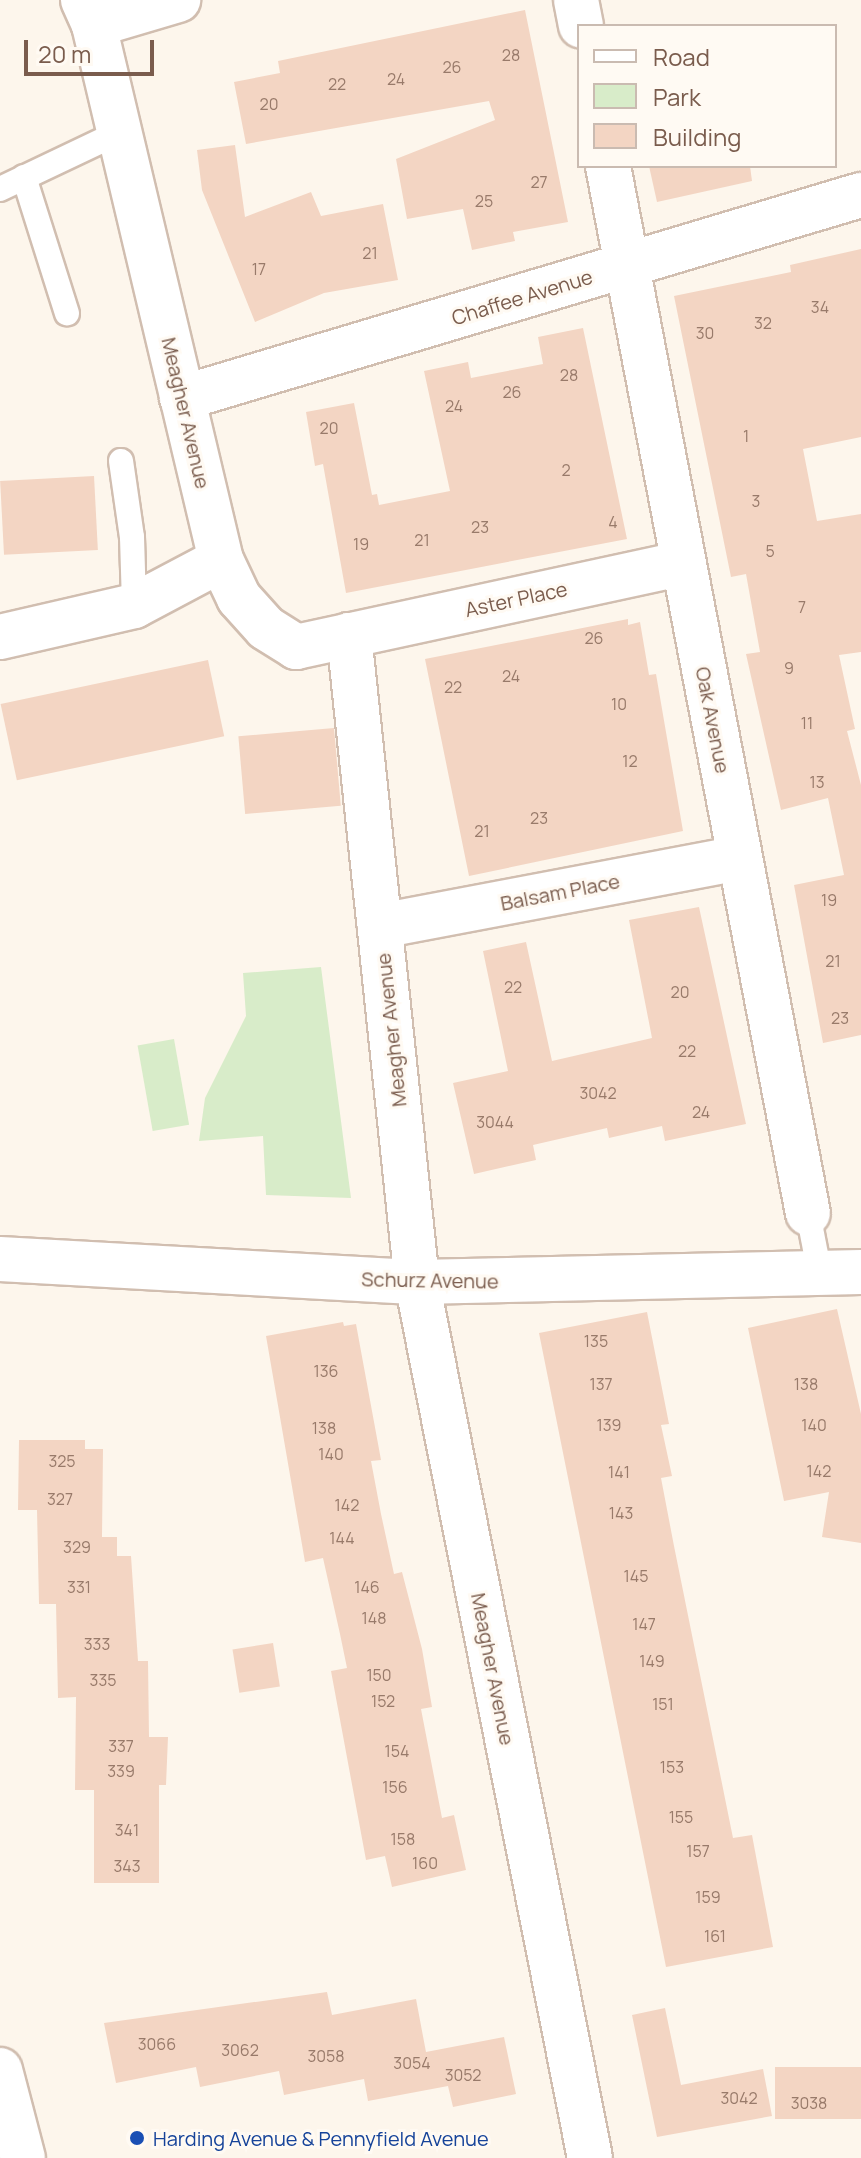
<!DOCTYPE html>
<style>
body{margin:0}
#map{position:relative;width:861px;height:2158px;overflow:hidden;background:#fdf6ec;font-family:Manrope,sans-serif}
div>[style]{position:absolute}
.green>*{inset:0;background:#d8ecc9;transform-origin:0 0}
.building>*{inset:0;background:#f3d5c3;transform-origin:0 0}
.roads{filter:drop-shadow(2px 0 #d1beb0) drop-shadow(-2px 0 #d1beb0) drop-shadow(0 2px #d1beb0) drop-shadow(0 -2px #d1beb0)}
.service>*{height:24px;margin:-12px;padding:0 12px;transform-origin:12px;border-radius:12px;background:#fff}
.minor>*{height:44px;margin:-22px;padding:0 22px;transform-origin:22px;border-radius:22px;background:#fff}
.tertiary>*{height:44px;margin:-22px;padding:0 22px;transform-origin:22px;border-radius:22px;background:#fff}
.dots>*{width:22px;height:22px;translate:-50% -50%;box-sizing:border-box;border:4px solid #fffaf3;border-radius:50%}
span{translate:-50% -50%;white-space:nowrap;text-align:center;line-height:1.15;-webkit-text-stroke:6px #fffaf3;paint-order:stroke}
.number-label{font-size:16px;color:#987a6a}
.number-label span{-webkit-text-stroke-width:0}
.street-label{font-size:20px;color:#7a5c4d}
.transit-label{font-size:20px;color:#164399}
.left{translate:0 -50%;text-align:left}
.legend{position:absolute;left:577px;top:24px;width:260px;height:144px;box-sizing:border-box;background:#fffaf3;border:2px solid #cabbb1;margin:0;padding:10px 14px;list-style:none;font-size:24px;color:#7a5c4d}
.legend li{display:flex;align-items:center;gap:16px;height:40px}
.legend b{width:40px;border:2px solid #cabbb1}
.scale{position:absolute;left:24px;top:40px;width:130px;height:36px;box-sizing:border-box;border:4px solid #7a5c4d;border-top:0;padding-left:10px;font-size:24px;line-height:28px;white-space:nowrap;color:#7a5c4d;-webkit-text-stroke:6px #fffaf3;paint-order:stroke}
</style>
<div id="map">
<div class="green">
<i style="clip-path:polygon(321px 967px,351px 1198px,266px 1195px,263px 1136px,199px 1141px,205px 1098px,246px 1016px,243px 973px)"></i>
<i style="left:174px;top:1039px;width:87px;height:37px;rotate:80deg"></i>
</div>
<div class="building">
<i style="clip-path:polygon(525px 10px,568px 222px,513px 232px,515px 241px,472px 250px,463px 209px,407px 219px,396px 159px,495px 120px,489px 101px,246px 144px,234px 82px,280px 73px,278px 61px)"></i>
<i style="clip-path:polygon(235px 145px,245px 217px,311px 192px,321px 216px,383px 204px,398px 280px,324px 293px,255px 322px,202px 190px,197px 150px)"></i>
<i style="clip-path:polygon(649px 166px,750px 166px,752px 181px,657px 202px)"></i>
<i style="clip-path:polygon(861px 249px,861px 437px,803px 449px,817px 521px,861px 514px,861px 652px,839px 655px,855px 729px,847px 731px,861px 785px,861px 1035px,823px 1043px,794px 885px,844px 875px,828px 798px,781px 810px,746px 654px,760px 652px,746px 574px,731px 577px,674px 296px,791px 272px,790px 265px)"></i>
<i style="clip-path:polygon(583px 328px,627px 539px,346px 593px,323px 464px,315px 466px,306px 412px,354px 403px,372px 495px,377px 494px,379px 505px,450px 491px,424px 371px,468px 362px,471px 378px,543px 364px,538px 337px)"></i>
<i style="left:94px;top:476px;width:74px;height:94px;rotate:87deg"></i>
<i style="clip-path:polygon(628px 619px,628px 625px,640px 622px,649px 675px,656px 674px,683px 831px,469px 876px,425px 659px)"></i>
<i style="left:208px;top:660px;width:78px;height:212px;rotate:78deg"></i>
<i style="left:334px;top:728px;width:78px;height:96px;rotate:85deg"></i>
<i style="clip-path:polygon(699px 907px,746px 1124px,665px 1141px,662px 1126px,609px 1138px,607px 1128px,533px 1145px,536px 1160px,474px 1174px,453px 1083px,508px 1071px,483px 951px,526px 942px,552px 1061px,652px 1038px,629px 920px)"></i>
<i style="clip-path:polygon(837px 1309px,861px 1414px,861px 1543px,822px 1537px,829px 1492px,784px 1501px,748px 1328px)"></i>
<i style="clip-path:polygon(647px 1312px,669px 1424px,661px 1425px,672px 1476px,661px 1478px,674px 1546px,733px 1838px,752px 1835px,773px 1947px,666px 1967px,539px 1333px)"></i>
<i style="clip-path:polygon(343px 1322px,344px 1326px,356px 1324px,381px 1460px,371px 1461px,381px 1514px,394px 1574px,402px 1572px,422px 1649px,432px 1707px,421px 1709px,442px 1818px,454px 1815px,466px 1870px,392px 1887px,385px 1856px,366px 1860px,331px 1671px,347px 1668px,340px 1634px,323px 1558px,305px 1562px,266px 1336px)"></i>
<i style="clip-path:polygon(19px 1440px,85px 1440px,85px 1449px,103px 1449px,102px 1537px,117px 1537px,117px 1556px,131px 1556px,138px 1661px,148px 1661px,149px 1737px,168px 1737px,166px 1785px,159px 1785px,159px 1883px,94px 1883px,94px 1790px,75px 1790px,76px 1697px,58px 1698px,56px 1604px,39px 1604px,37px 1510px,18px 1510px)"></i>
<i style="left:273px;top:1643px;width:44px;height:41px;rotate:81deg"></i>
<i style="clip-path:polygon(327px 1992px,332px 2015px,416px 1999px,426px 2052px,504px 2037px,516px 2094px,453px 2107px,448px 2086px,368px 2101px,364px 2079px,284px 2095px,279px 2071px,200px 2087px,196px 2067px,116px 2083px,104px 2023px)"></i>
<i style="clip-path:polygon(665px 2008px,681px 2085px,763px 2069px,772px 2116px,657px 2137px,632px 2015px)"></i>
<i style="left:861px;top:2067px;width:52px;height:86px;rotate:90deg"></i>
</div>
<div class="roads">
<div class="service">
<i style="left:24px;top:177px;width:143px;rotate:72.5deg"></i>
<i style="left:0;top:189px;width:133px;rotate:-25.4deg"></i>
<i style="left:121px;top:461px;width:77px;rotate:81.8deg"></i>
<i style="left:132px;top:537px;width:69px;rotate:88.3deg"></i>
<i style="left:808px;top:1213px;width:63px;rotate:79deg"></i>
</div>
<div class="minor">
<i style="left:83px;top:0;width:27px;rotate:66deg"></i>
<i style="left:94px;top:25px;width:550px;rotate:76.65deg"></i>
<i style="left:221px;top:560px;width:42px;rotate:64.7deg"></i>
<i style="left:239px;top:598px;width:40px;rotate:48deg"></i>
<i style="left:266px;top:628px;width:36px;rotate:32deg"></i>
<i style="left:296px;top:647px;width:396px;rotate:-12.2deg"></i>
<i style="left:576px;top:0;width:26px;rotate:79deg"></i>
<i style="left:94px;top:25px;width:88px;rotate:-16.6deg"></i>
<i style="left:608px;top:166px;width:1066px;rotate:79.19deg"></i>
<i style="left:182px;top:398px;width:709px;rotate:-16.65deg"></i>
<i style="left:349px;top:635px;width:651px;rotate:84deg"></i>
<i style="left:417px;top:1282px;width:893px;rotate:78.83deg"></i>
<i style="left:0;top:637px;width:138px;rotate:-13deg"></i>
<i style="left:134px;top:606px;width:98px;rotate:-27.9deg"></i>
<i style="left:380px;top:926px;width:366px;rotate:-10.7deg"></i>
<i style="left:0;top:1259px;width:418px;rotate:3.2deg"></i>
<i style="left:417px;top:1282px;width:444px;rotate:-1.3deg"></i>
</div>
<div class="tertiary">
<i style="left:0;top:2070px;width:91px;rotate:75.4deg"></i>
</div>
</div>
<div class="dots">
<i style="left:137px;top:2138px;background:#1a4fb4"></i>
</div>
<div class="number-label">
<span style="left:511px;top:55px">28</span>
<span style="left:452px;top:67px">26</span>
<span style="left:396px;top:79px">24</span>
<span style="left:337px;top:84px">22</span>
<span style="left:269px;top:104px">20</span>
<span style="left:539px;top:182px">27</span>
<span style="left:484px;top:201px">25</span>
<span style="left:370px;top:253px">21</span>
<span style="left:259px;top:269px">17</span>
<span style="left:820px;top:307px">34</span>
<span style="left:763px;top:323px">32</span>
<span style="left:705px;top:333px">30</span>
<span style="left:569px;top:375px">28</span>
<span style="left:512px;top:392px">26</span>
<span style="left:454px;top:406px">24</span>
<span style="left:329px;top:428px">20</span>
<span style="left:746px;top:436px">1</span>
<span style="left:566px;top:470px">2</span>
<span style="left:756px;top:501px">3</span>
<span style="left:613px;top:522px">4</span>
<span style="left:480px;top:527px">23</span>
<span style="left:422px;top:540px">21</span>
<span style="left:361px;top:544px">19</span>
<span style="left:770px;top:551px">5</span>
<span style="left:802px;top:607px">7</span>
<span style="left:594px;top:638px">26</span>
<span style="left:789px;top:668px">9</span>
<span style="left:511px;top:676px">24</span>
<span style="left:453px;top:687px">22</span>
<span style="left:619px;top:704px">10</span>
<span style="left:807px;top:723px">11</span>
<span style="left:630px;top:761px">12</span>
<span style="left:817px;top:782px">13</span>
<span style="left:539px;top:818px">23</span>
<span style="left:482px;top:831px">21</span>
<span style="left:829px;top:900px">19</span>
<span style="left:833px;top:961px">21</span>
<span style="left:513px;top:987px">22</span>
<span style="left:680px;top:992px">20</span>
<span style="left:840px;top:1018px">23</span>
<span style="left:687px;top:1051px">22</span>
<span style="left:598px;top:1093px">3042</span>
<span style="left:701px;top:1112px">24</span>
<span style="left:495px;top:1122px">3044</span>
<span style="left:596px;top:1341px">135</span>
<span style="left:326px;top:1371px">136</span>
<span style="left:601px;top:1384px">137</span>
<span style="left:806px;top:1384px">138</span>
<span style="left:609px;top:1425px">139</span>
<span style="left:814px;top:1425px">140</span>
<span style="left:324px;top:1428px">138</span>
<span style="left:331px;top:1454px">140</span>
<span style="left:62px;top:1461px">325</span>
<span style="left:819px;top:1471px">142</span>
<span style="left:619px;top:1472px">141</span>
<span style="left:60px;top:1499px">327</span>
<span style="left:347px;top:1505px">142</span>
<span style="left:621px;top:1513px">143</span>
<span style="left:342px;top:1538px">144</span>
<span style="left:77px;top:1547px">329</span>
<span style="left:636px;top:1576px">145</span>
<span style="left:79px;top:1587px">331</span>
<span style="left:367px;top:1587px">146</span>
<span style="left:374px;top:1618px">148</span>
<span style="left:644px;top:1624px">147</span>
<span style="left:97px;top:1644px">333</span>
<span style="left:652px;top:1661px">149</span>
<span style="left:379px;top:1675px">150</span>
<span style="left:103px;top:1680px">335</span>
<span style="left:383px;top:1701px">152</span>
<span style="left:663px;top:1704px">151</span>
<span style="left:121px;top:1746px">337</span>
<span style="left:397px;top:1751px">154</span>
<span style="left:672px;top:1767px">153</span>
<span style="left:121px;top:1771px">339</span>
<span style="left:395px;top:1787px">156</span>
<span style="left:681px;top:1817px">155</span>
<span style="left:127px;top:1830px">341</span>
<span style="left:403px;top:1839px">158</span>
<span style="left:698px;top:1851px">157</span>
<span style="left:425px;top:1863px">160</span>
<span style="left:127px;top:1866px">343</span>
<span style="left:708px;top:1897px">159</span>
<span style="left:715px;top:1936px">161</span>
<span style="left:157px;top:2044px">3066</span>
<span style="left:240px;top:2050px">3062</span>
<span style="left:326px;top:2056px">3058</span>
<span style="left:412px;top:2063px">3054</span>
<span style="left:463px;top:2075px">3052</span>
<span style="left:739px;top:2098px">3042</span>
<span style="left:809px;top:2103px">3038</span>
</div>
<div class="street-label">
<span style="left:522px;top:297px;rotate:-17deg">Chaffee Avenue</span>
<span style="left:186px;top:413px;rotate:77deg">Meagher Avenue</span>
<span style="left:516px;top:599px;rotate:-12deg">Aster Place</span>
<span style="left:713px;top:720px;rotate:79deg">Oak Avenue</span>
<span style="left:560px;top:892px;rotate:-11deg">Balsam Place</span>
<span style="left:391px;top:1030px;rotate:-96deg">Meagher Avenue</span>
<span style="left:430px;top:1280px;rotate:1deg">Schurz Avenue</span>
<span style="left:493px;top:1669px;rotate:79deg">Meagher Avenue</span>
</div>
<div class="transit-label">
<span class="left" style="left:153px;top:2138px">Harding Avenue &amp; Pennyfield Avenue</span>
</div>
<ul class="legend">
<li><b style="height:10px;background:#fff"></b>Road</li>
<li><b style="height:22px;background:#d8ecc9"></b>Park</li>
<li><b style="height:22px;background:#f3d5c3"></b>Building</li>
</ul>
<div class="scale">20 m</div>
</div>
